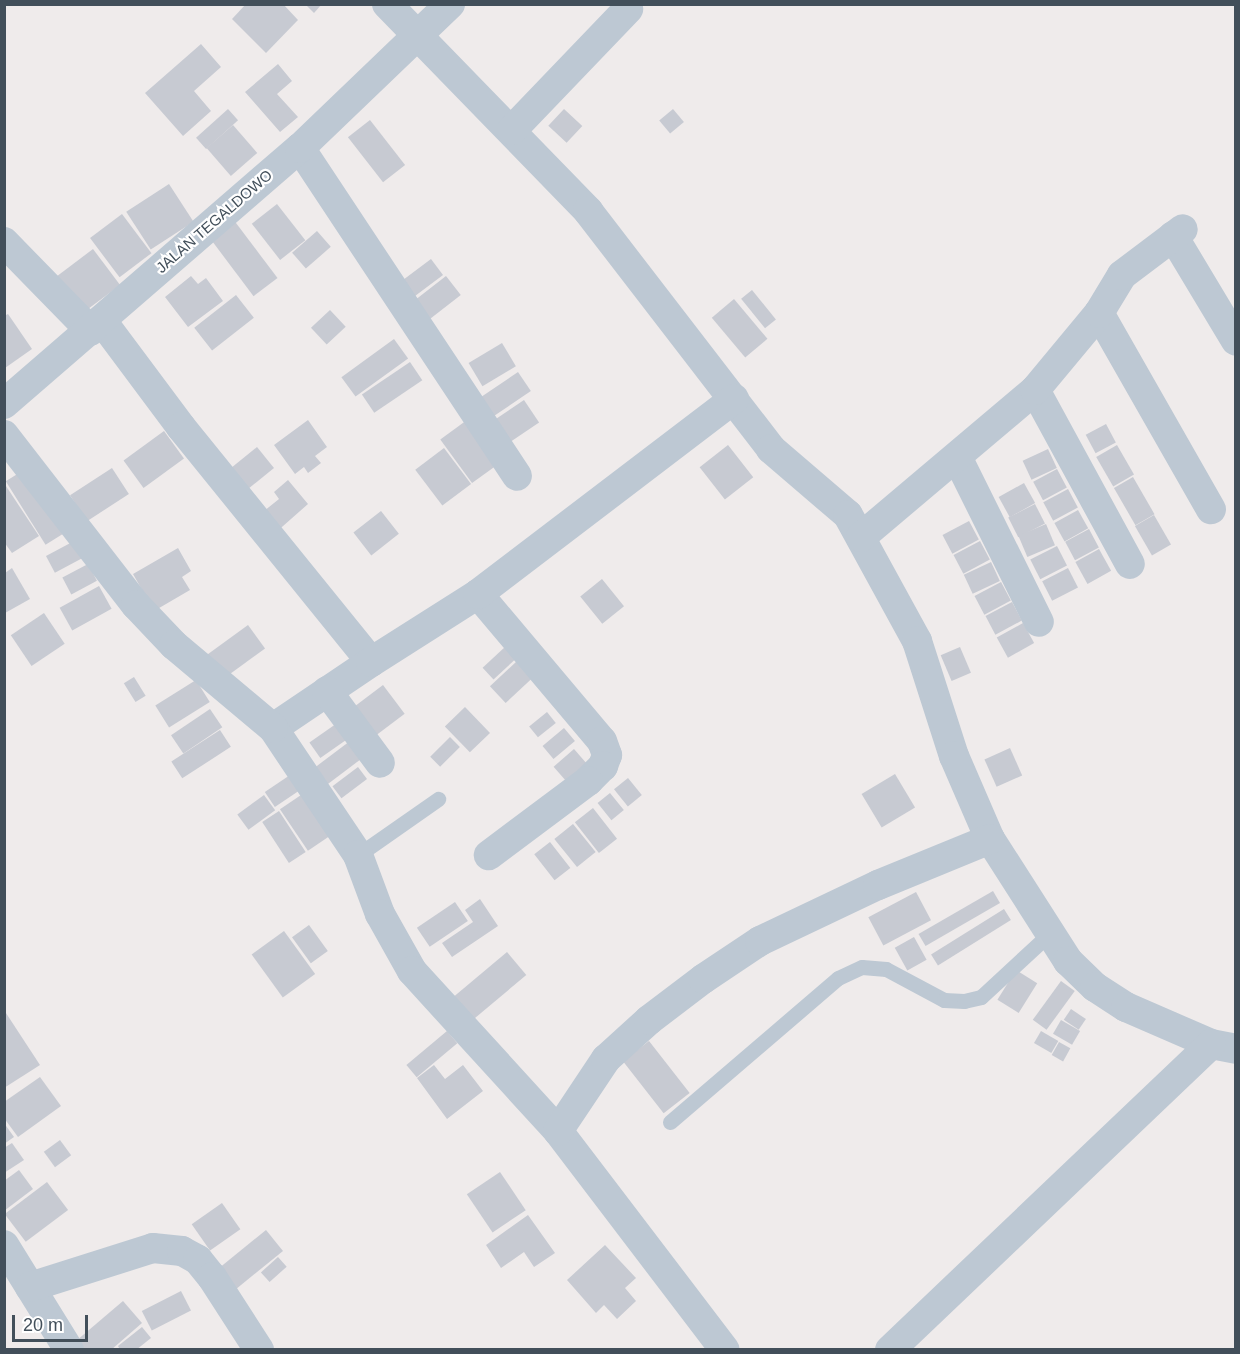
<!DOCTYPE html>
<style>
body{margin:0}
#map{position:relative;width:1240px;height:1354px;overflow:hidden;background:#efebeb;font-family:Helvetica,sans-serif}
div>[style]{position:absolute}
.building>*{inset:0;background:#c7cad2;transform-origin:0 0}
.service>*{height:15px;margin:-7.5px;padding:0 7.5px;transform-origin:7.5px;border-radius:7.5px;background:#bdc8d3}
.minor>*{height:30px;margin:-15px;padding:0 15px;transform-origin:15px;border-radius:15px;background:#bdc8d3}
span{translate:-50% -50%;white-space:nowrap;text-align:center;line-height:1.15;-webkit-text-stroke:4.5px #fff;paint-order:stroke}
.street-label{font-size:15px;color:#424f5a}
.frame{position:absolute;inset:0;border:6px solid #424f5a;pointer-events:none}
.scale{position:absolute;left:12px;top:1315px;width:76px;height:27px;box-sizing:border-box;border:3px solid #424f5a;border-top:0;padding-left:8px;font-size:18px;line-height:21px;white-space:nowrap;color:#424f5a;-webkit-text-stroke:4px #fff;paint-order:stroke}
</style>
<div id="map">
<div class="building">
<i style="clip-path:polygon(246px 4px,283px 4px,298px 20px,266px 53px,232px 19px)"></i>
<i style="clip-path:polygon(305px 4px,322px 4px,314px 13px)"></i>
<i style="clip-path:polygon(201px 44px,221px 67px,194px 91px,211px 111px,183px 136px,145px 93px)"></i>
<i style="clip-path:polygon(278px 64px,292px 81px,277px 94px,298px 117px,280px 132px,245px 92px)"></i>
<i style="left:228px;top:109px;width:15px;height:43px;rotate:48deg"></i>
<i style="left:564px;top:109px;width:25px;height:23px;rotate:43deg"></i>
<i style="left:673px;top:109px;width:17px;height:18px;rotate:50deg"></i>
<i style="left:370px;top:120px;width:57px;height:28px;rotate:52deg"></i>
<i style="left:233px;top:125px;width:37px;height:35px;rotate:49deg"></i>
<i style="left:169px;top:184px;width:45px;height:51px;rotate:57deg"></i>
<i style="left:277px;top:204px;width:46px;height:32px;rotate:52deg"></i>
<i style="left:122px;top:214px;width:49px;height:40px;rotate:53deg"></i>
<i style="left:233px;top:219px;width:74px;height:30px;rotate:53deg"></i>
<i style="left:317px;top:231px;width:21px;height:33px;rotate:49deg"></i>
<i style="left:93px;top:249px;width:45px;height:46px;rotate:53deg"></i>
<i style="left:431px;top:259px;width:20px;height:38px;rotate:53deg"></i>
<i style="clip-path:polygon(191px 276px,198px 284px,206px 278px,223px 301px,188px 327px,165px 297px)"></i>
<i style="left:446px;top:276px;width:24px;height:42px;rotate:52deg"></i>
<i style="left:752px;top:290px;width:38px;height:14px;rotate:51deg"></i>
<i style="left:236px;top:295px;width:29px;height:53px;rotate:52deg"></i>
<i style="left:734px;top:299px;width:52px;height:29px;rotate:50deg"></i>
<i style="left:330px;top:310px;width:23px;height:26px;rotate:47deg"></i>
<i style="clip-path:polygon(8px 314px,32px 349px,5px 368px,4px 316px)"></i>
<i style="left:394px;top:339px;width:24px;height:65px;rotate:54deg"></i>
<i style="left:502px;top:343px;width:27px;height:39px;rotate:59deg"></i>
<i style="left:410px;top:362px;width:22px;height:58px;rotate:56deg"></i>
<i style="left:518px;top:372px;width:23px;height:45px;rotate:56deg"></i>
<i style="left:524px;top:400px;width:27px;height:34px;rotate:56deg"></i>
<i style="clip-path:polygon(308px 420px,327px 447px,315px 456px,321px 463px,308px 473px,304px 467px,295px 474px,274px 445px)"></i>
<i style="left:467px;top:420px;width:54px;height:33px;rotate:54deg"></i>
<i style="left:1106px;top:424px;width:21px;height:23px;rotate:62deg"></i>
<i style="left:164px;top:431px;width:34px;height:50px;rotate:54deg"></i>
<i style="left:728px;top:445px;width:41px;height:36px;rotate:52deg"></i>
<i style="left:1117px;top:445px;width:34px;height:24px;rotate:60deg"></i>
<i style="left:257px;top:447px;width:27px;height:35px;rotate:51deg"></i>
<i style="left:444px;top:448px;width:45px;height:36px;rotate:53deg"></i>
<i style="left:1048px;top:449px;width:21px;height:28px;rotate:65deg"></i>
<i style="left:27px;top:468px;width:75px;height:25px;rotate:58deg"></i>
<i style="left:112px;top:468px;width:31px;height:50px;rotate:57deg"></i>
<i style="left:1057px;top:469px;width:21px;height:27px;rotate:62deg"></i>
<i style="left:1133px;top:477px;width:43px;height:22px;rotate:60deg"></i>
<i style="clip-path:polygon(288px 480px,308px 504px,274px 534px,259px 515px,279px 499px,274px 492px)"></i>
<i style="clip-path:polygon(4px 483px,39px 536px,12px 553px,4px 542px)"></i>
<i style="left:1024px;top:483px;width:23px;height:29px;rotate:61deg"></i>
<i style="left:1068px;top:489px;width:21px;height:28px;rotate:62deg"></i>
<i style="left:1035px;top:504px;width:22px;height:30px;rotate:63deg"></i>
<i style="left:1078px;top:510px;width:21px;height:27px;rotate:61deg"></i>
<i style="left:381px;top:511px;width:29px;height:35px;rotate:52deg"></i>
<i style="left:1154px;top:515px;width:34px;height:22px;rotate:60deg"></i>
<i style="left:969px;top:521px;width:21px;height:30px;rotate:62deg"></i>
<i style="left:1046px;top:524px;width:23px;height:30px;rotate:67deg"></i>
<i style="left:1089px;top:529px;width:21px;height:27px;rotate:62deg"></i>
<i style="left:76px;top:540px;width:19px;height:34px;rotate:62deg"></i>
<i style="left:980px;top:541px;width:21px;height:30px;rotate:62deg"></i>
<i style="left:1057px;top:546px;width:22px;height:30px;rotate:63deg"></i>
<i style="clip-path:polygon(178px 548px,191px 571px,182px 577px,190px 590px,154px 611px,133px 574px)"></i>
<i style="left:1099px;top:549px;width:25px;height:27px;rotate:61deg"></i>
<i style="left:991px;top:562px;width:21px;height:30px;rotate:65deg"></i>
<i style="left:88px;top:564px;width:19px;height:29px;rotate:62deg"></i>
<i style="clip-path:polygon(12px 568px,30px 599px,5px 613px,5px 573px)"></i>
<i style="left:1068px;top:568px;width:22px;height:29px;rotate:63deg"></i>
<i style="left:602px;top:579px;width:35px;height:28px;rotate:51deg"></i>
<i style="left:1001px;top:582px;width:21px;height:30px;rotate:62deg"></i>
<i style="left:99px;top:586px;width:26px;height:45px;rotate:61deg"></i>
<i style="left:1012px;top:602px;width:21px;height:30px;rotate:62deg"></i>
<i style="left:44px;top:613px;width:37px;height:40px;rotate:56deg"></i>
<i style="left:1023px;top:623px;width:23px;height:30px;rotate:61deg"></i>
<i style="left:248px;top:625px;width:29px;height:51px;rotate:54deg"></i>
<i style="left:506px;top:646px;width:16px;height:32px;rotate:47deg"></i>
<i style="left:960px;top:647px;width:28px;height:21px;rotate:67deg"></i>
<i style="left:517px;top:661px;width:23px;height:37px;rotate:47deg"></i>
<i style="left:134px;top:677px;width:22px;height:12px;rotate:58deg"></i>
<i style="left:196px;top:680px;width:26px;height:48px;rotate:58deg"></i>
<i style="left:383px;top:685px;width:36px;height:44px;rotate:53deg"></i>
<i style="left:465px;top:707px;width:36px;height:28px;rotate:46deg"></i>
<i style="left:210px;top:709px;width:22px;height:47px;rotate:56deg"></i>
<i style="left:547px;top:712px;width:14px;height:23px;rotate:51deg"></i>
<i style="left:343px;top:719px;width:19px;height:41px;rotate:55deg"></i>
<i style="left:564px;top:728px;width:17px;height:28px;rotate:50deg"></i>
<i style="left:220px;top:730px;width:20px;height:58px;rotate:57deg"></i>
<i style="left:450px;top:737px;width:14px;height:28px;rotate:45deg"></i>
<i style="left:354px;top:738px;width:21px;height:51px;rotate:53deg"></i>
<i style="left:1010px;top:748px;width:30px;height:28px;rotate:66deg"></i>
<i style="left:574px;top:749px;width:20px;height:27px;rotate:49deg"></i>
<i style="left:358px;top:767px;width:15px;height:32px;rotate:53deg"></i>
<i style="left:293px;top:773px;width:18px;height:34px;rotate:56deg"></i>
<i style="left:895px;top:774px;width:39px;height:39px;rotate:59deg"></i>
<i style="left:628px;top:778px;width:22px;height:18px;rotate:51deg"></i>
<i style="left:304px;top:793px;width:50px;height:29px;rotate:56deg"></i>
<i style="left:610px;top:793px;width:22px;height:16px;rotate:51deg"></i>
<i style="left:264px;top:795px;width:19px;height:33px;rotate:54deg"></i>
<i style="left:593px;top:808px;width:39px;height:23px;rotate:52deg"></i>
<i style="left:279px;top:811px;width:49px;height:20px;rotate:57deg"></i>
<i style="left:573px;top:824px;width:36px;height:24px;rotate:51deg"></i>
<i style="left:550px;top:842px;width:33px;height:20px;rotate:52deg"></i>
<i style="left:993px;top:891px;width:14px;height:86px;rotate:60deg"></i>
<i style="left:916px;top:892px;width:32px;height:54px;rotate:62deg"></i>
<i style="clip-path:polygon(480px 899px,498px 926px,452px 957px,442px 943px,473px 922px,465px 910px)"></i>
<i style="left:455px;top:902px;width:23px;height:46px;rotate:56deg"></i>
<i style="left:1004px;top:909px;width:13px;height:86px;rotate:58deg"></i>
<i style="left:309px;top:925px;width:32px;height:21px;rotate:54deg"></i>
<i style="left:284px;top:931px;width:53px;height:40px;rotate:54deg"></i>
<i style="left:914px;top:937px;width:26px;height:22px;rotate:61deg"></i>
<i style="left:507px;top:952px;width:30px;height:70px;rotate:50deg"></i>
<i style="left:1016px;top:970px;width:25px;height:35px;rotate:32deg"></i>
<i style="left:1061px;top:981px;width:17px;height:48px;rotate:36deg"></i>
<i style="left:1071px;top:1009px;width:18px;height:13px;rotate:34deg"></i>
<i style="clip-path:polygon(4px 1010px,40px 1065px,4px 1088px)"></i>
<i style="left:1061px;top:1020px;width:22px;height:16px;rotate:30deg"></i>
<i style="left:447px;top:1031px;width:16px;height:53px;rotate:50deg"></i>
<i style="left:1041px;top:1031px;width:20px;height:14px;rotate:30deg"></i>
<i style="left:649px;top:1041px;width:66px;height:33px;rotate:52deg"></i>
<i style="left:1059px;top:1042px;width:13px;height:15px;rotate:29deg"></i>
<i style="clip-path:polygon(434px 1065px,445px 1079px,463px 1065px,483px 1091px,447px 1119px,417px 1078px)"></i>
<i style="clip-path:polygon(40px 1077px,61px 1106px,18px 1137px,4px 1118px,4px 1102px)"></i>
<i style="clip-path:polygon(4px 1123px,14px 1137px,4px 1144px)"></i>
<i style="left:60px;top:1140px;width:19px;height:20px;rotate:54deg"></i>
<i style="clip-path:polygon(12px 1143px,24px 1160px,4px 1173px,4px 1148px)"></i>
<i style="clip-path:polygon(19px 1170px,33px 1189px,4px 1211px,4px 1181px)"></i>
<i style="left:500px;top:1172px;width:46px;height:40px;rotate:56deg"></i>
<i style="left:47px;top:1182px;width:35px;height:53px;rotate:53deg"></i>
<i style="left:222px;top:1203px;width:32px;height:37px;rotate:55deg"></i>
<i style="clip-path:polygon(528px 1215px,555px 1253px,534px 1267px,524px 1252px,501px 1268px,486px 1245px)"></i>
<i style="left:266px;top:1230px;width:27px;height:63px;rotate:51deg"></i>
<i style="clip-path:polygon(605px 1245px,636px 1278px,625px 1288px,636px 1301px,617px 1319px,604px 1305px,596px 1313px,567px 1280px)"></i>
<i style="left:278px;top:1257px;width:13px;height:23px;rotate:48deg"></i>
<i style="left:181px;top:1291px;width:22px;height:44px;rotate:63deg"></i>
<i style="clip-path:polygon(123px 1301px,142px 1323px,111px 1350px,83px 1350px,76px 1341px)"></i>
<i style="clip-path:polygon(142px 1327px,151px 1338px,136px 1350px,120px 1350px,118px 1346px)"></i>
</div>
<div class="service">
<i style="left:358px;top:855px;width:98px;rotate:-35deg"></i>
<i style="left:670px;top:1122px;width:221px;rotate:-40.6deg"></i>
<i style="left:838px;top:978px;width:26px;rotate:-25deg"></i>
<i style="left:862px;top:967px;width:24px;rotate:5deg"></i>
<i style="left:886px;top:969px;width:66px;rotate:28.1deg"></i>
<i style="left:944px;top:1000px;width:20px;rotate:3deg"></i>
<i style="left:964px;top:1001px;width:17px;rotate:-13deg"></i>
<i style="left:981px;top:997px;width:91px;rotate:-42.8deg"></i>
</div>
<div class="minor">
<i style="left:387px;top:4px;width:289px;rotate:45.8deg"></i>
<i style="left:588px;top:211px;width:300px;rotate:52.4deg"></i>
<i style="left:771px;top:449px;width:101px;rotate:40.6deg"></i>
<i style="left:848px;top:515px;width:144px;rotate:61.3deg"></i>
<i style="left:917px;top:641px;width:121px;rotate:72.2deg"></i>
<i style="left:954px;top:756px;width:90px;rotate:66.6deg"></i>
<i style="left:990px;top:839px;width:145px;rotate:57.4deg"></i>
<i style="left:1068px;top:961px;width:37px;rotate:44deg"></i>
<i style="left:1095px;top:987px;width:37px;rotate:33deg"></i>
<i style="left:1126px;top:1007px;width:93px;rotate:23.5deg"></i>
<i style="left:1211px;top:1044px;width:25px;rotate:11deg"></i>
<i style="left:512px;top:130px;width:168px;rotate:-46.2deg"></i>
<i style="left:300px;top:148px;width:393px;rotate:56.5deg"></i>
<i style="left:1173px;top:236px;width:122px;rotate:59deg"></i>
<i style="left:4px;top:242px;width:124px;rotate:45.7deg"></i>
<i style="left:1099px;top:313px;width:226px;rotate:60.3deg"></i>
<i style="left:102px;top:321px;width:132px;rotate:53.3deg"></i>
<i style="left:181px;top:427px;width:302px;rotate:51deg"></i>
<i style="left:371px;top:662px;width:118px;rotate:146deg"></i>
<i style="left:273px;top:728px;width:153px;rotate:56.2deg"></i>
<i style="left:358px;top:855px;width:63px;rotate:69.6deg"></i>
<i style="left:380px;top:914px;width:65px;rotate:60.7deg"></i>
<i style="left:412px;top:971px;width:217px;rotate:47.6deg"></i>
<i style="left:558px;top:1131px;width:275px;rotate:52.7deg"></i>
<i style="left:1035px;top:390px;width:198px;rotate:61.4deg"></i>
<i style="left:4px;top:404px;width:391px;rotate:-40.9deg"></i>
<i style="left:300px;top:148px;width:208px;rotate:-43.8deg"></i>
<i style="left:4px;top:435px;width:215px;rotate:52.2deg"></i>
<i style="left:136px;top:605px;width:55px;rotate:46.5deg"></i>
<i style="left:174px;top:645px;width:129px;rotate:40deg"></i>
<i style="left:957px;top:457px;width:184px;rotate:63.6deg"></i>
<i style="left:861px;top:537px;width:228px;rotate:-40.2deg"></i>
<i style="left:1035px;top:390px;width:100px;rotate:-50.3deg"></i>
<i style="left:1099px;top:313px;width:44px;rotate:-58.8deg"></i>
<i style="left:1122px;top:275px;width:76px;rotate:-37deg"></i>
<i style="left:478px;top:594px;width:192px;rotate:49.9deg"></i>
<i style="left:602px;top:741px;width:15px;rotate:70deg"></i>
<i style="left:607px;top:755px;width:12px;rotate:110deg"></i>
<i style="left:603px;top:766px;width:21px;rotate:135deg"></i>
<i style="left:588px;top:781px;width:124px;rotate:143.2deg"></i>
<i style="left:371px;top:662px;width:127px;rotate:-32.4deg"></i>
<i style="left:478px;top:594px;width:322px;rotate:-37.3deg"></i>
<i style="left:327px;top:691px;width:89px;rotate:53.6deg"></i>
<i style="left:558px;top:1131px;width:87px;rotate:-56.3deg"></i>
<i style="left:606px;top:1059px;width:58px;rotate:-42.2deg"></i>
<i style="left:649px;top:1020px;width:68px;rotate:-37.2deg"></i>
<i style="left:703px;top:979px;width:69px;rotate:-33.7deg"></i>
<i style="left:760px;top:941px;width:131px;rotate:-25.4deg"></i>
<i style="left:878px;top:885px;width:121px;rotate:-22.3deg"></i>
<i style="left:4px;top:1245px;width:123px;rotate:58.2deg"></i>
<i style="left:30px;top:1287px;width:129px;rotate:-17.6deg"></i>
<i style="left:153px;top:1248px;width:29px;rotate:6deg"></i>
<i style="left:182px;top:1251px;width:18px;rotate:29deg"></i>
<i style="left:198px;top:1260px;width:22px;rotate:51deg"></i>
<i style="left:212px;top:1277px;width:87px;rotate:57.2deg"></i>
<i style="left:890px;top:1350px;width:443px;rotate:-43.6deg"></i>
</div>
<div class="street-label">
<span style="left:214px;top:221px;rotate:-41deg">JALAN TEGALDOWO</span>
</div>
<div class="frame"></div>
<div class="scale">20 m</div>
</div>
